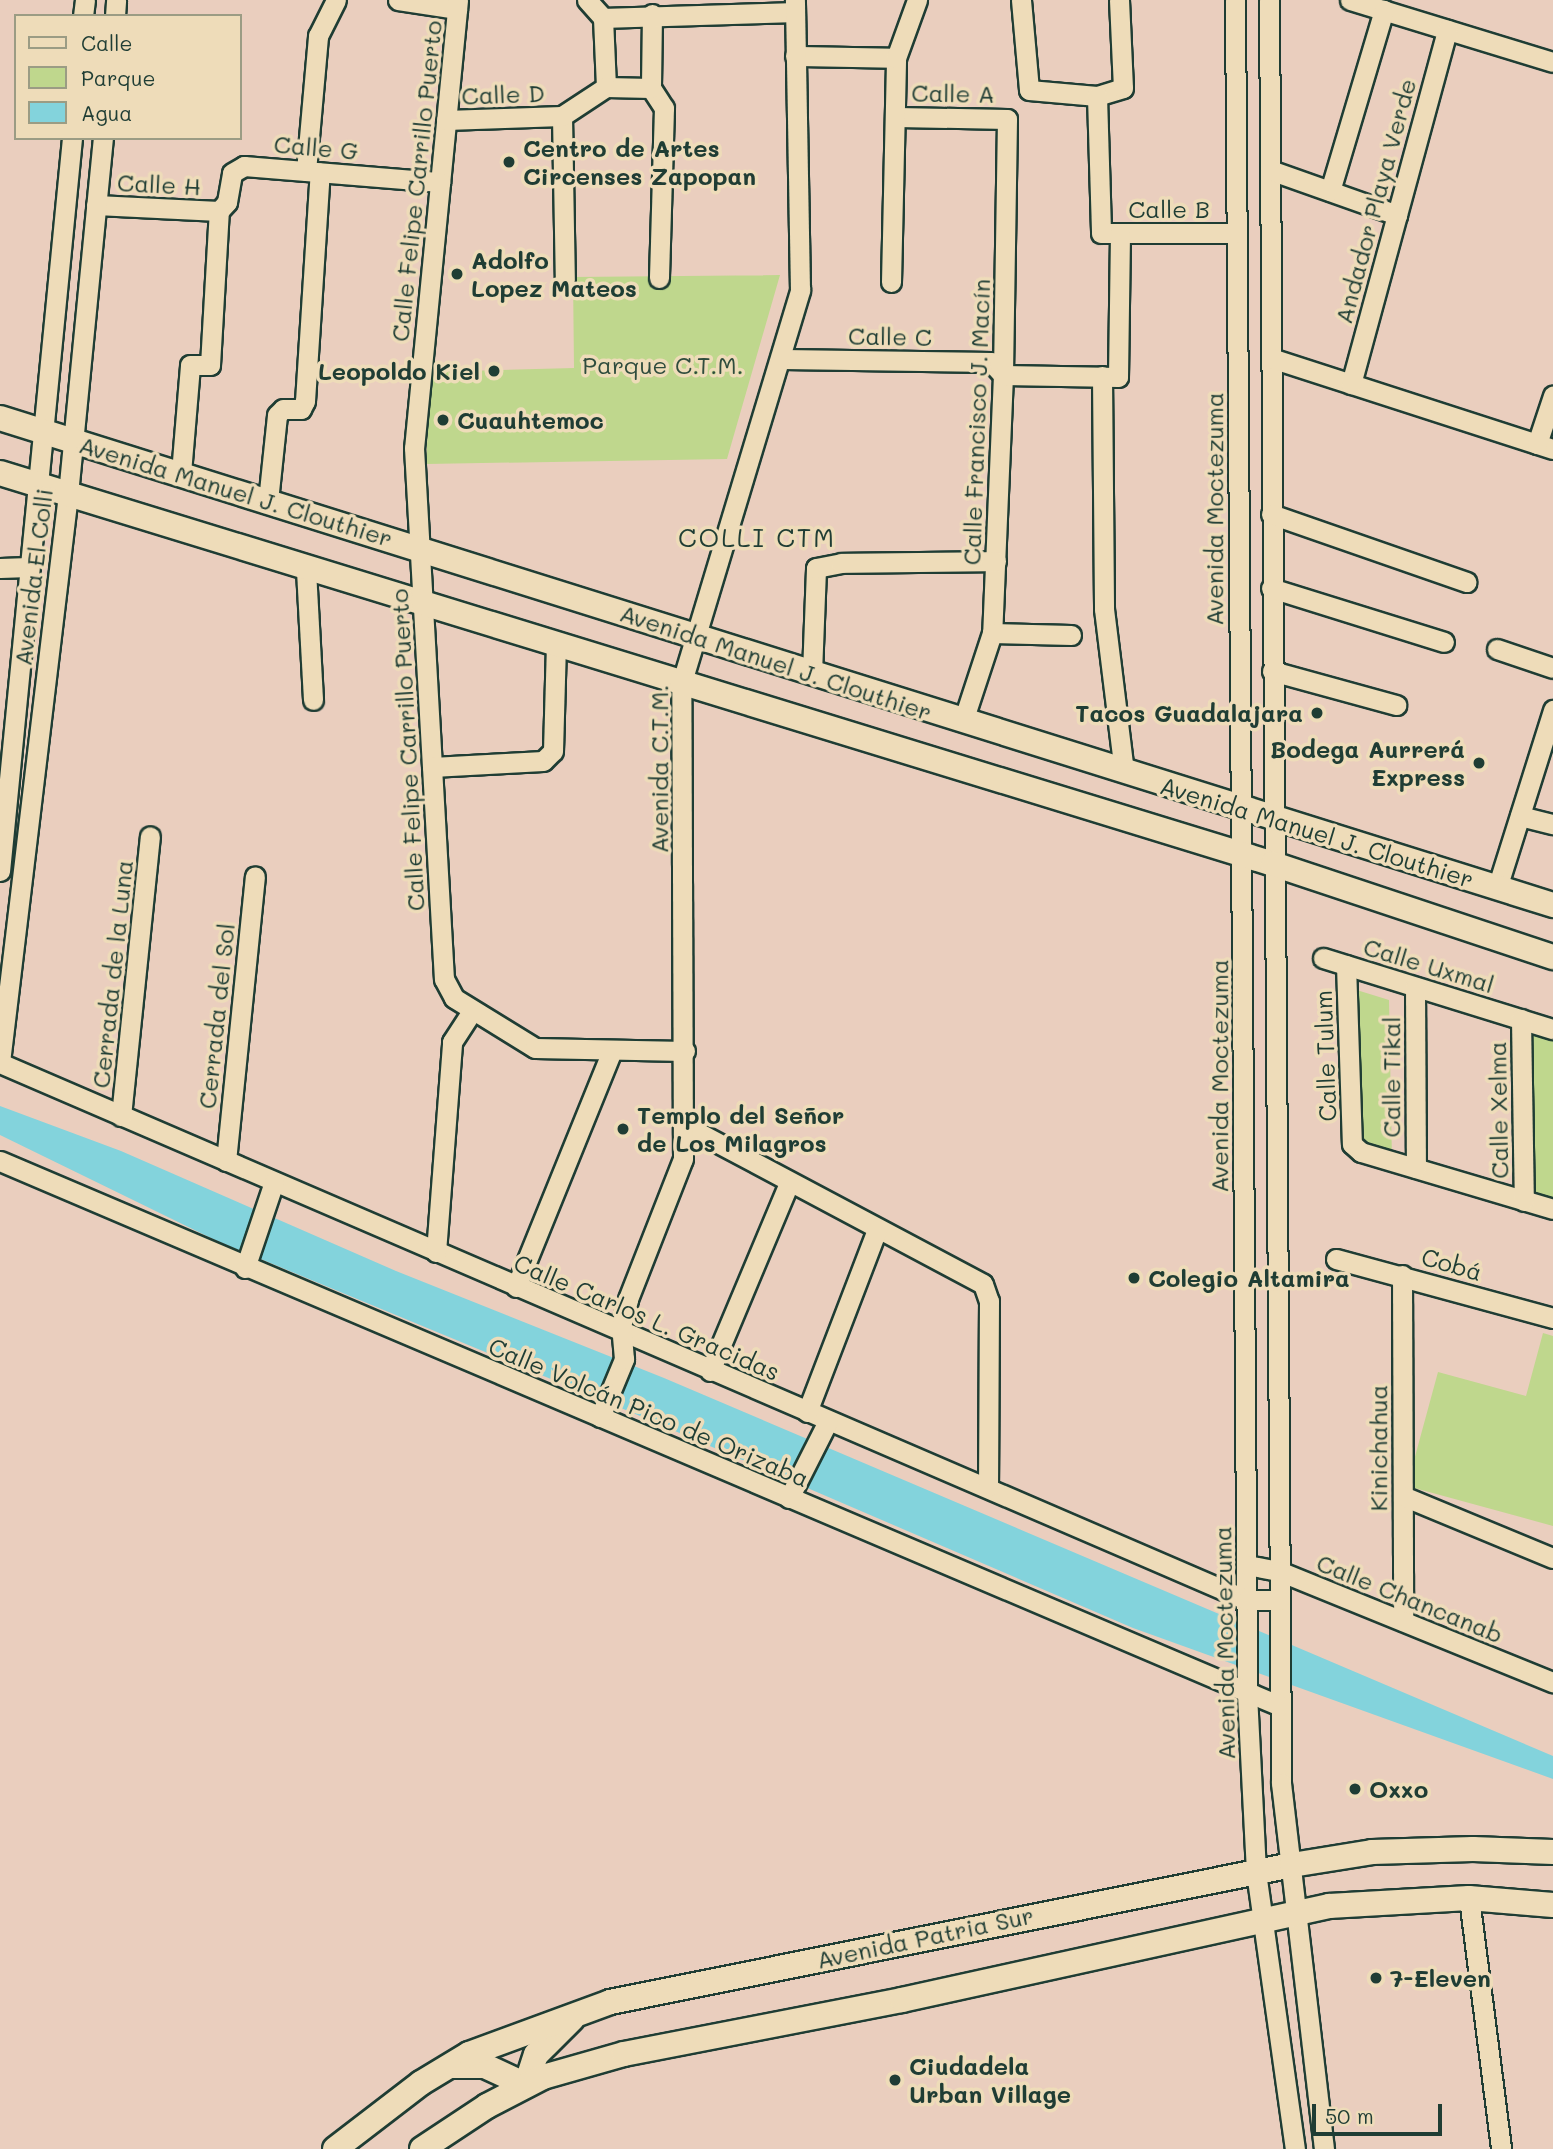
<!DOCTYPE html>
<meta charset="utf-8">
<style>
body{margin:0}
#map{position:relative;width:1553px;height:2149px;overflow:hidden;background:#eacebe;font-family:Mali,sans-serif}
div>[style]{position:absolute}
.green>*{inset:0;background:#bfd78d}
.water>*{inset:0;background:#83d3dc}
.roads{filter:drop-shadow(2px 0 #1f3d34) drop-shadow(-2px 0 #1f3d34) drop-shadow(0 2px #1f3d34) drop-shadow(0 -2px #1f3d34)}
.minor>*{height:19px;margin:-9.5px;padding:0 9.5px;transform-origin:9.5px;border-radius:9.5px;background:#eedcb9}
.major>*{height:24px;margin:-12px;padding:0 12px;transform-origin:12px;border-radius:12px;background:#eedcb9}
.dots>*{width:19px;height:19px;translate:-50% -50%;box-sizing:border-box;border:4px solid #eedcb9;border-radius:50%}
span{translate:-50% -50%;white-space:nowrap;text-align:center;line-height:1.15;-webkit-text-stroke:7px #eedcb9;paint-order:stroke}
.street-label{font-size:24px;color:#1f3d34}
.poi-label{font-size:24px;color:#1f3d34;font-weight:700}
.left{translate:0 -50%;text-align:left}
.right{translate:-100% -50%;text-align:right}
.park-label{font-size:24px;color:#2f4c3d}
.neighbourhood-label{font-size:26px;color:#1f3d34;letter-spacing:2px}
.legend{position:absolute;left:14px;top:14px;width:228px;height:126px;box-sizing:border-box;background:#eedcb9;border:2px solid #9b9c84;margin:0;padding:9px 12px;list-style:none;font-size:21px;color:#1f3d34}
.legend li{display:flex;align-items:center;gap:14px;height:35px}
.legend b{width:35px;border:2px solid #9b9c84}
.scale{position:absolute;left:1312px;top:2104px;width:130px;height:32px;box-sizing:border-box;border:4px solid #1f3d34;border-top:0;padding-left:9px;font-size:21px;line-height:24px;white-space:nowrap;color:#1f3d34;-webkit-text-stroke:5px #eedcb9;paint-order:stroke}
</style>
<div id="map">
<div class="green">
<i style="clip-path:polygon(780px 275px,727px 459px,426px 464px,431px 372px,574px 368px,573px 277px)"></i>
<i style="clip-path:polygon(1347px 987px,1389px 1000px,1392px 1161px,1352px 1144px)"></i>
<i style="clip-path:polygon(1521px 1019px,1553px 1030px,1553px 1209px,1524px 1201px)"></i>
<i style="clip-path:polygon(1543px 1333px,1553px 1336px,1553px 1526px,1407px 1486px,1438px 1372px,1526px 1396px)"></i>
</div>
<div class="water">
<i style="clip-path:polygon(0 1106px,121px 1151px,396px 1271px,664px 1378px,1553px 1756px,1553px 1779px,1133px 1628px,633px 1413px,217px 1241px,0 1135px)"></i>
</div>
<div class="roads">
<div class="minor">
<i style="left:398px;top:0;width:60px;rotate:8.7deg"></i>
<i style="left:458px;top:0;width:450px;rotate:95.6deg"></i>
<i style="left:414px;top:448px;width:532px;rotate:86.77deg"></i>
<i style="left:444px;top:979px;width:21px;rotate:62deg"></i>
<i style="left:454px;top:998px;width:95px;rotate:31.7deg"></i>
<i style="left:535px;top:1048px;width:150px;rotate:1.1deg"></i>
<i style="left:587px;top:0;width:24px;rotate:48deg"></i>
<i style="left:1021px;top:0;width:90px;rotate:84.9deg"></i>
<i style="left:1029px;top:90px;width:68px;rotate:5deg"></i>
<i style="left:1097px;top:96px;width:27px;rotate:-17deg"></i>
<i style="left:1123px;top:88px;width:88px;rotate:-92.6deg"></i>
<i style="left:1235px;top:0;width:1694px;rotate:89.59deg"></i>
<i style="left:1247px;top:1694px;width:178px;rotate:87.1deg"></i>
<i style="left:1256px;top:1872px;width:280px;rotate:82deg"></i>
<i style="left:1269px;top:0;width:1783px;rotate:89.61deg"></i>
<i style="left:1281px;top:1783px;width:369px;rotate:83.3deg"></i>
<i style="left:1350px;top:0;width:212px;rotate:17deg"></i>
<i style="left:652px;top:14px;width:74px;rotate:90.8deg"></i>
<i style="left:651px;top:88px;width:24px;rotate:57deg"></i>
<i style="left:664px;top:108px;width:170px;rotate:91.7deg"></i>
<i style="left:83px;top:16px;width:16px;rotate:-83deg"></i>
<i style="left:115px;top:16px;width:16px;rotate:-86deg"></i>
<i style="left:603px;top:18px;width:192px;rotate:-1.8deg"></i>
<i style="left:603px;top:18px;width:69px;rotate:87.5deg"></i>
<i style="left:795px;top:56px;width:101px;rotate:1.1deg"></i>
<i style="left:606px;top:87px;width:45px;rotate:1.3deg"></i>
<i style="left:1097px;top:96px;width:137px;rotate:88.3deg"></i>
<i style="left:1101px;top:233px;width:136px"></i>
<i style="left:562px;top:116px;width:164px;rotate:89deg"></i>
<i style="left:562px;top:116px;width:53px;rotate:-33.4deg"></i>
<i style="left:897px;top:117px;width:110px;rotate:1deg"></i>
<i style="left:1007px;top:119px;width:256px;rotate:90.9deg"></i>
<i style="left:1003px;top:375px;width:258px;rotate:92.4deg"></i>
<i style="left:992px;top:633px;width:93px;rotate:108.2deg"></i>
<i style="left:446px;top:120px;width:116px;rotate:-2deg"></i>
<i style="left:1270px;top:170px;width:135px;rotate:19.5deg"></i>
<i style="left:306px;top:171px;width:136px;rotate:-84.9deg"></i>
<i style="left:318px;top:36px;width:40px;rotate:-63.4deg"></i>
<i style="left:1330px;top:191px;width:189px;rotate:-73.4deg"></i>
<i style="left:96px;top:205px;width:123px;rotate:2.8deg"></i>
<i style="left:219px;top:211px;width:12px;rotate:-48deg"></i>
<i style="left:227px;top:202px;width:29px;rotate:-80deg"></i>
<i style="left:232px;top:173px;width:14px;rotate:-30deg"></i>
<i style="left:244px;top:166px;width:197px;rotate:4.7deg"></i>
<i style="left:891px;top:282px;width:224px;rotate:-88.7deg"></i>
<i style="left:896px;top:58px;width:62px;rotate:-70.1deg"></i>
<i style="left:1271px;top:358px;width:296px;rotate:17.9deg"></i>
<i style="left:783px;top:359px;width:208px;rotate:0.8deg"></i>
<i style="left:991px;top:362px;width:18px;rotate:47deg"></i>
<i style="left:1003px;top:375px;width:115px;rotate:1deg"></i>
<i style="left:1118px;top:377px;width:143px;rotate:-89.2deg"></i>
<i style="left:1102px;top:376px;width:233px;rotate:89.5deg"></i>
<i style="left:1104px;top:609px;width:163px;rotate:83deg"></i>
<i style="left:1351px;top:384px;width:367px;rotate:-74.8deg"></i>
<i style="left:1537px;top:444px;width:51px;rotate:-71.6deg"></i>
<i style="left:181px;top:473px;width:108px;rotate:-85.2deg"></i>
<i style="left:190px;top:365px;width:20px"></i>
<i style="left:210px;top:365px;width:154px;rotate:-86.7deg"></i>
<i style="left:268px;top:501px;width:86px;rotate:-84deg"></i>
<i style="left:277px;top:415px;width:8px;rotate:-45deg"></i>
<i style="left:283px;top:409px;width:18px"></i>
<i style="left:301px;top:409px;width:9px;rotate:-63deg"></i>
<i style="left:305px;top:401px;width:229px;rotate:-86.3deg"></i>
<i style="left:1271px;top:514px;width:207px;rotate:19.2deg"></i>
<i style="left:0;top:568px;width:29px;rotate:-2deg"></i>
<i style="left:306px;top:570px;width:130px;rotate:86.9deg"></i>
<i style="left:1271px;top:588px;width:181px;rotate:17.3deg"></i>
<i style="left:992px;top:633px;width:79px;rotate:1.5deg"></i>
<i style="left:1497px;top:649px;width:59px;rotate:18.7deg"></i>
<i style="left:1272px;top:671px;width:129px;rotate:15.3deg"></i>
<i style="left:812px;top:673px;width:105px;rotate:-87.8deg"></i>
<i style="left:816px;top:568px;width:25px;rotate:-11deg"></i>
<i style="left:841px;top:563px;width:155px;rotate:-0.7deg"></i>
<i style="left:432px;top:767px;width:111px;rotate:-3.1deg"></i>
<i style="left:543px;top:761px;width:14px;rotate:-45deg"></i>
<i style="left:553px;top:751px;width:106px;rotate:-88.4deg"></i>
<i style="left:1520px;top:816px;width:34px;rotate:14deg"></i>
<i style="left:0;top:871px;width:737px;rotate:-84.39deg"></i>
<i style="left:1497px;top:888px;width:187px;rotate:-72.5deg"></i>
<i style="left:1323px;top:958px;width:241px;rotate:17.2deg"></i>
<i style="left:1346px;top:965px;width:179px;rotate:88.1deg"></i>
<i style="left:1352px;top:1144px;width:12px;rotate:42deg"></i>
<i style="left:1361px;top:1152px;width:200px;rotate:16.5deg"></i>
<i style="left:1415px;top:987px;width:181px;rotate:89.7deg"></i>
<i style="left:1521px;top:1019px;width:182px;rotate:89.1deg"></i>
<i style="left:0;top:1062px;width:572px;rotate:-83.17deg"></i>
<i style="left:68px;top:494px;width:358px;rotate:-84.4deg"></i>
<i style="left:0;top:1063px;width:1358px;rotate:23.3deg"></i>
<i style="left:1247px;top:1600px;width:32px"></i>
<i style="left:121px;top:1116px;width:281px;rotate:-84.1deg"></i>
<i style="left:686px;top:1126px;width:336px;rotate:28deg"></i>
<i style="left:983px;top:1284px;width:18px;rotate:71deg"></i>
<i style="left:989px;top:1301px;width:186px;rotate:90.3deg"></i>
<i style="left:0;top:1161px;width:1391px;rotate:23.06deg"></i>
<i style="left:226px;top:1161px;width:286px;rotate:-84.2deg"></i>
<i style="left:436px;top:1252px;width:211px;rotate:-85.6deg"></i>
<i style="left:452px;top:1042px;width:37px;rotate:-57deg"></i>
<i style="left:1336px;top:1259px;width:225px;rotate:15.2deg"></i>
<i style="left:245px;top:1268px;width:91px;rotate:-71.4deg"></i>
<i style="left:1402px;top:1275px;width:346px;rotate:89.8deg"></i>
<i style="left:516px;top:1287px;width:255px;rotate:-67.9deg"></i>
<i style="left:710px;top:1371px;width:204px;rotate:-67.2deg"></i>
<i style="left:807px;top:1412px;width:195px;rotate:-69deg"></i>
<i style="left:600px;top:1417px;width:63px;rotate:-67.5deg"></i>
<i style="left:624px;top:1359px;width:33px;rotate:-95deg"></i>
<i style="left:621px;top:1326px;width:28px;rotate:-75deg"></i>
<i style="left:628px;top:1299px;width:150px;rotate:-68.6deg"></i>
<i style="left:683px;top:1159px;width:474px;rotate:-90.2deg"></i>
<i style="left:681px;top:685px;width:413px;rotate:-73.2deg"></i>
<i style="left:800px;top:290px;width:290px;rotate:-91deg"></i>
<i style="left:1403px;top:1496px;width:162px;rotate:22.5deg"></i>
<i style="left:789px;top:1498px;width:86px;rotate:-63.1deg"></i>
<i style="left:1247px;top:1565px;width:33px;rotate:11deg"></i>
<i style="left:1279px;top:1571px;width:296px;rotate:22.1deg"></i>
<i style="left:1469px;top:1898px;width:253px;rotate:82.7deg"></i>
</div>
<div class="major">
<i style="left:0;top:418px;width:1628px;rotate:17.41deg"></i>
<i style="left:0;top:473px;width:1332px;rotate:17.07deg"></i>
<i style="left:1273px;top:864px;width:295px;rotate:18.4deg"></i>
<i style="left:452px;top:2066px;width:33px"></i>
<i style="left:485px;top:2066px;width:45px;rotate:24.9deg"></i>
<i style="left:526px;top:2085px;width:32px;rotate:-72deg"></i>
<i style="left:536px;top:2055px;width:51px;rotate:-45deg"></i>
<i style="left:335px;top:2149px;width:108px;rotate:-37.5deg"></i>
<i style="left:421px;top:2083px;width:56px;rotate:-31.1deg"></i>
<i style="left:469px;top:2054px;width:150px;rotate:-20.2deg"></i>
<i style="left:610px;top:2002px;width:696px;rotate:-11.36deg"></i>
<i style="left:1292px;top:1865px;width:81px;rotate:-9.2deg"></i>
<i style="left:1372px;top:1852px;width:101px;rotate:-1.7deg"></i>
<i style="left:1473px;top:1849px;width:80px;rotate:2.1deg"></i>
<i style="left:422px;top:2149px;width:78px;rotate:-33.5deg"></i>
<i style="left:487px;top:2106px;width:63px;rotate:-27.4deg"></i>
<i style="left:543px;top:2077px;width:84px;rotate:-15.9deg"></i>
<i style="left:624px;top:2054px;width:283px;rotate:-11deg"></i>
<i style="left:902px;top:2000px;width:437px;rotate:-12.4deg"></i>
<i style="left:1329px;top:1906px;width:140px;rotate:-3.3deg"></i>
<i style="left:1469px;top:1898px;width:84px;rotate:4.8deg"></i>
</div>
</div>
<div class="dots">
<i style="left:509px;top:162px;background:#1f3d34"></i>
<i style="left:457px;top:274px;background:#1f3d34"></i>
<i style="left:494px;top:371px;background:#1f3d34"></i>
<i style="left:443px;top:420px;background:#1f3d34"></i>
<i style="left:1317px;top:713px;background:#1f3d34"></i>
<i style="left:1479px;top:763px;background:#1f3d34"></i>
<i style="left:623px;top:1129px;background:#1f3d34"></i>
<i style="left:1134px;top:1278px;background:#1f3d34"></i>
<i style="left:1355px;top:1789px;background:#1f3d34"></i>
<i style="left:1376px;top:1978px;background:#1f3d34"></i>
<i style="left:895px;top:2080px;background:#1f3d34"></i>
</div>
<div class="street-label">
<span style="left:953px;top:93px;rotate:1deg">Calle A</span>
<span style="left:503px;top:94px;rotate:-2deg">Calle D</span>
<span style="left:316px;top:147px;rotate:5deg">Calle G</span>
<span style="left:416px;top:181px;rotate:-84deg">Calle Felipe Carrillo Puerto</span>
<span style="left:159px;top:184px;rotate:3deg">Calle H</span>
<span style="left:1375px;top:201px;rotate:-75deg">Andador Playa Verde</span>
<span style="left:1169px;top:209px">Calle B</span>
<span style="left:890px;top:336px;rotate:1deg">Calle C</span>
<span style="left:976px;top:422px;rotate:-88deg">Calle Francisco J. Macín</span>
<span style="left:236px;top:491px;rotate:17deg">Avenida Manuel J. Clouthier</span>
<span style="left:1214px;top:509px;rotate:-90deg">Avenida Moctezuma</span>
<span style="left:33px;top:577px;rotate:-83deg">Avenida El Colli</span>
<span style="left:776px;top:662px;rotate:18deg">Avenida Manuel J. Clouthier</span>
<span style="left:407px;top:750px;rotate:-93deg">Calle Felipe Carrillo Puerto</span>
<span style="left:659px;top:769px;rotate:-90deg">Avenida C.T.M.</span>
<span style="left:1317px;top:832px;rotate:17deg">Avenida Manuel J. Clouthier</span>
<span style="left:1429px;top:965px;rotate:17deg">Calle Uxmal</span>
<span style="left:112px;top:974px;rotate:-84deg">Cerrada de la Luna</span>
<span style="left:216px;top:1016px;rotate:-84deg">Cerrada del Sol</span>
<span style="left:1325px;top:1056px;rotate:-92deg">Calle Tulum</span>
<span style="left:1219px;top:1076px;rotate:-90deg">Avenida Moctezuma</span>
<span style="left:1391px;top:1077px;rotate:-90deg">Calle Tikal</span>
<span style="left:1498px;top:1110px;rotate:-91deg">Calle Xelma</span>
<span style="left:1452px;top:1264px;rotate:16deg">Cobá</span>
<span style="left:647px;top:1317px;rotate:23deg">Calle Carlos L. Gracidas</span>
<span style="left:649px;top:1412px;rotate:23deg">Calle Volcán Pico de Orizaba</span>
<span style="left:1378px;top:1448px;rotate:-90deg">Kinichahua</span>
<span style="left:1410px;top:1598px;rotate:22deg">Calle Chancanab</span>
<span style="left:1224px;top:1643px;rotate:-91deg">Avenida Moctezuma</span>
<span style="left:925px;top:1937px;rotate:-12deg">Avenida Patria Sur</span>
</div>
<div class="poi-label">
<span class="left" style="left:523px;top:162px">Centro de Artes<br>Circenses Zapopan</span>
<span class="left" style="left:471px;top:274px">Adolfo<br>Lopez Mateos</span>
<span class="right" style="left:480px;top:371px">Leopoldo Kiel</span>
<span class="left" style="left:457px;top:420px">Cuauhtemoc</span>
<span class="right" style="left:1303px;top:713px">Tacos Guadalajara</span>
<span class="right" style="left:1465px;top:763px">Bodega Aurrerá<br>Express</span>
<span class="left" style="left:637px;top:1129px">Templo del Señor<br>de Los Milagros</span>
<span class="left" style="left:1148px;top:1278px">Colegio Altamira</span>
<span class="left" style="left:1369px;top:1789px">Oxxo</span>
<span class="left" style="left:1390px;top:1978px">7-Eleven</span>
<span class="left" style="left:909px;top:2080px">Ciudadela<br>Urban Village</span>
</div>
<div class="park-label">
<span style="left:663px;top:365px">Parque C.T.M.</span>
</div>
<div class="neighbourhood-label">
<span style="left:757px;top:538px">COLLI CTM</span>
</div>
<ul class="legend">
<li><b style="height:9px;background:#eedcb9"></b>Calle</li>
<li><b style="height:19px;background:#bfd78d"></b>Parque</li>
<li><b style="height:19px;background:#83d3dc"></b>Agua</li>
</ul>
<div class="scale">50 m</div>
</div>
